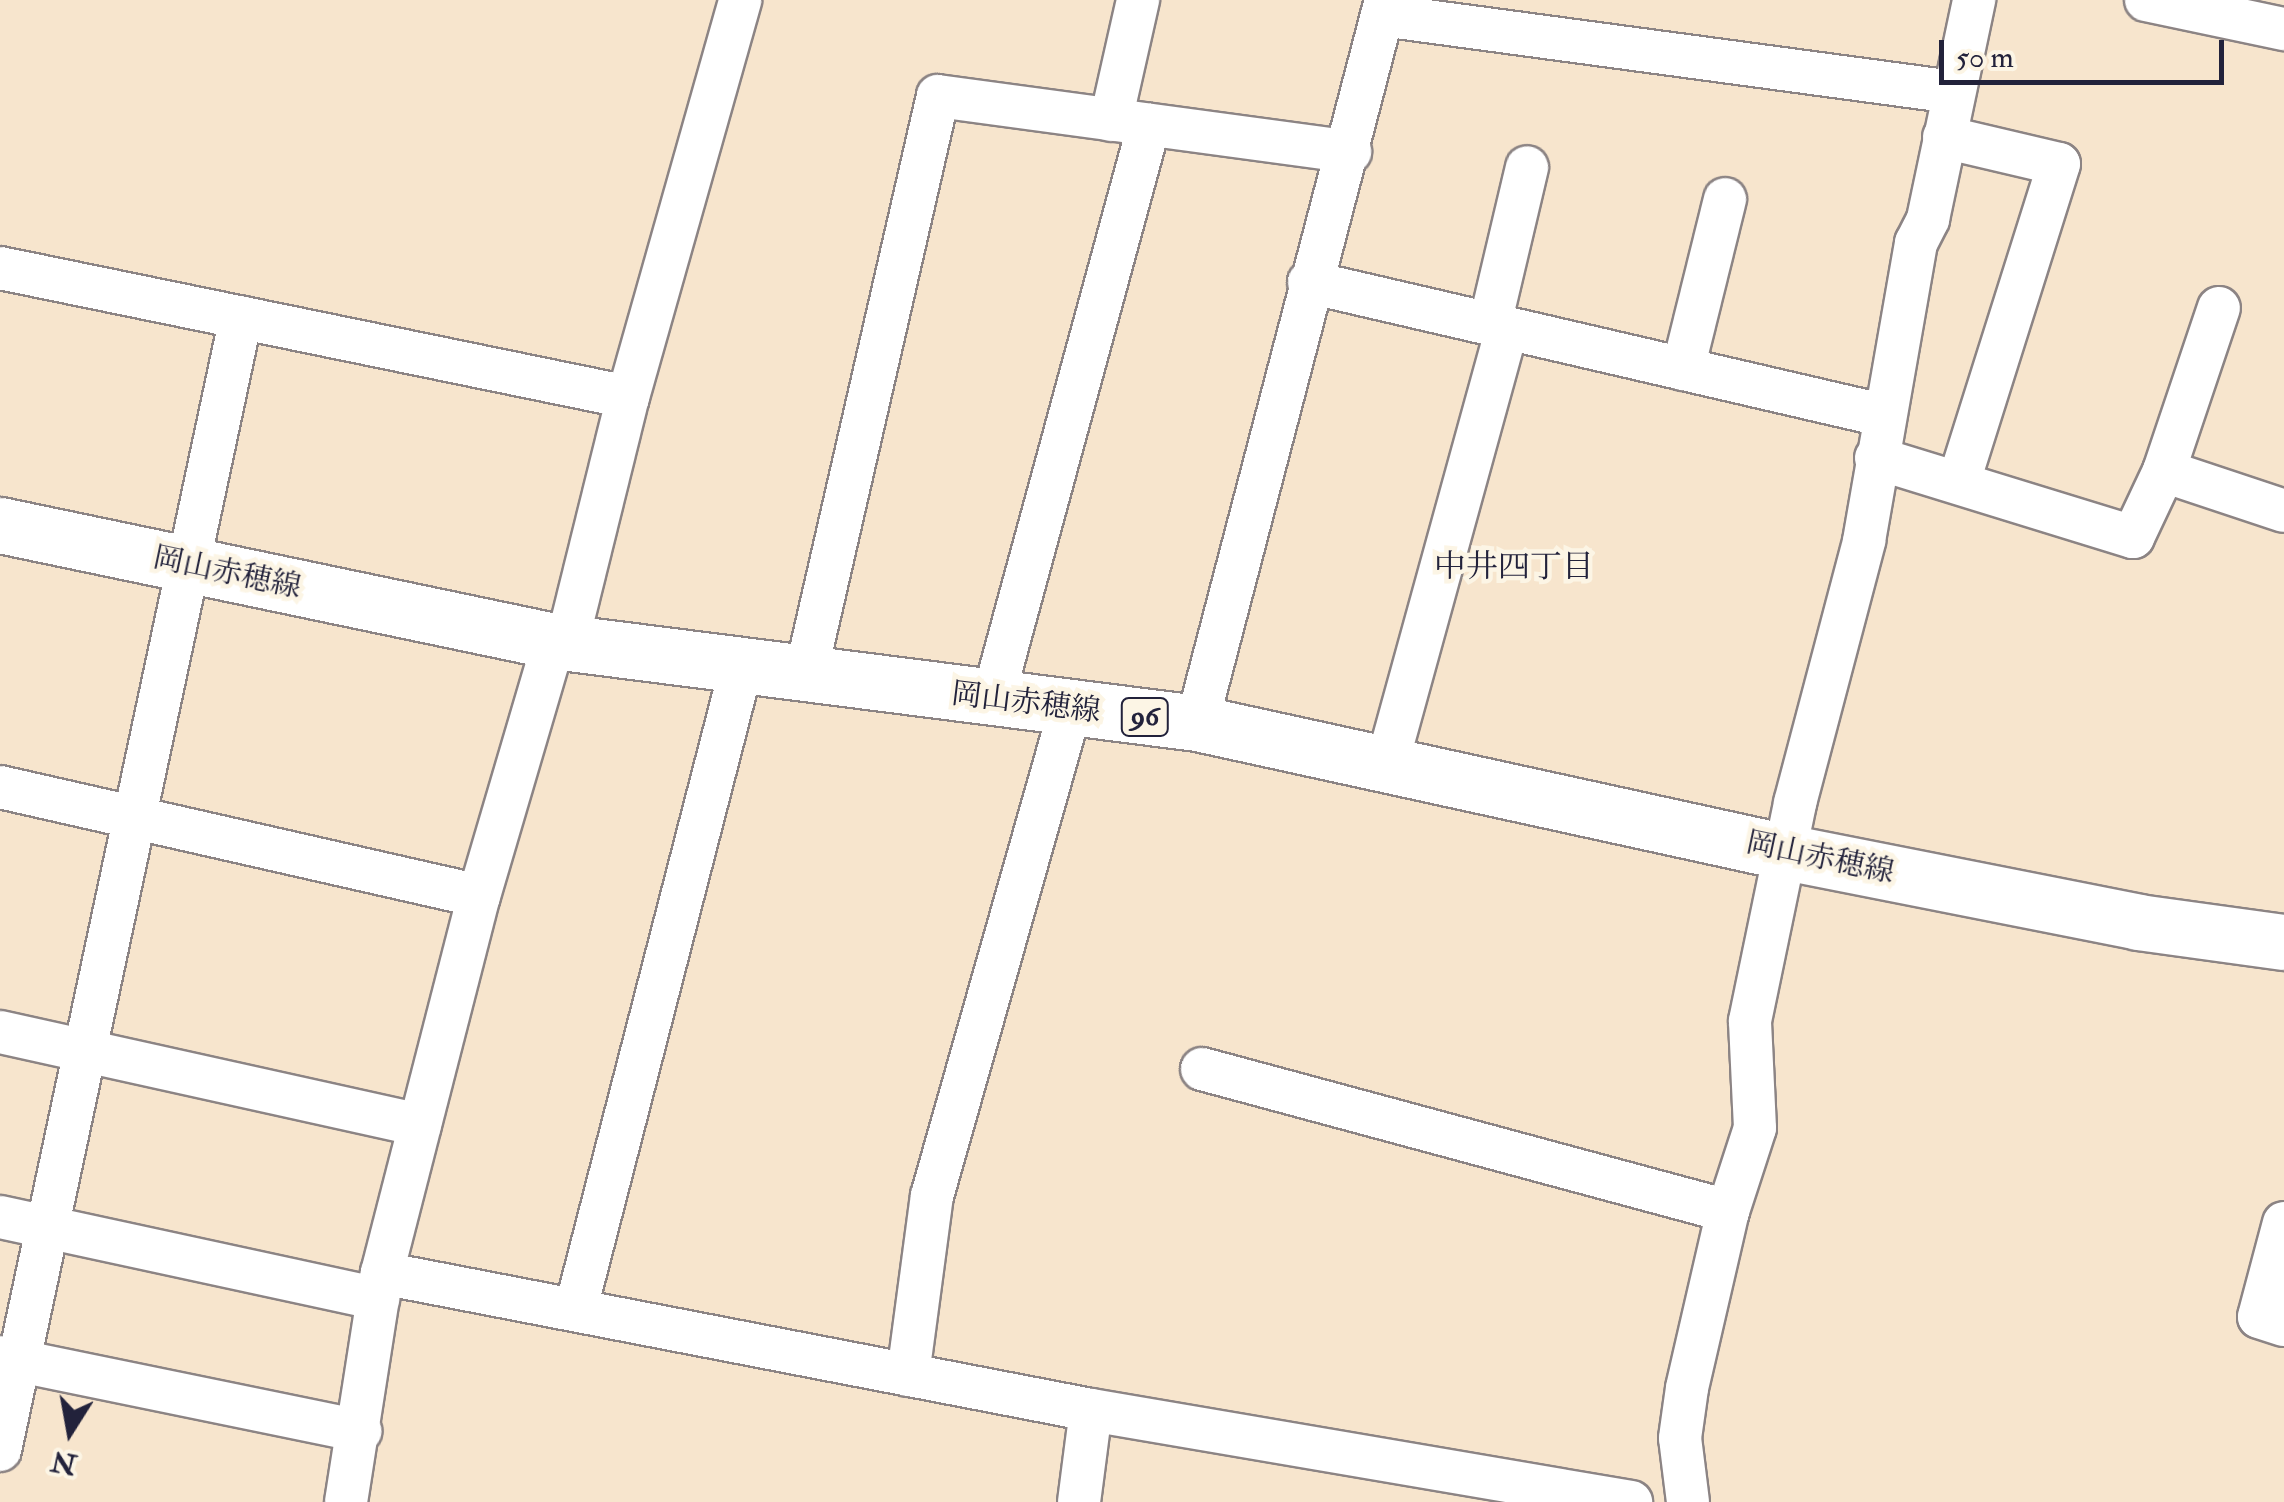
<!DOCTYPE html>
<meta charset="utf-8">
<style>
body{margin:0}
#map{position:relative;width:2284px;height:1502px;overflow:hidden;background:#f7e5cd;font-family:"IM FELL Double Pica","Noto Serif JP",serif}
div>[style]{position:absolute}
.roads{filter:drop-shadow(2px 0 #8c8484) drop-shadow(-2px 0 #8c8484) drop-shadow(0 2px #8c8484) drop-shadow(0 -2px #8c8484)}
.street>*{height:42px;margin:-21px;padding:0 21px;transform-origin:21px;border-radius:21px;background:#fff}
.primary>*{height:55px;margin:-27.5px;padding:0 27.5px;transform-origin:27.5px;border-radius:27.5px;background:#fff}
span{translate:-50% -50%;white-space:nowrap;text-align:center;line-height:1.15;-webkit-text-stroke:9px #fcf5e5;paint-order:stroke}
.shield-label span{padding:2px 8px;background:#fcf5e5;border:2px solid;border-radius:8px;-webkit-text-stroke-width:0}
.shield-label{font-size:28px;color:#22223b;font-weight:700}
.street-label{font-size:30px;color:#22223b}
.neighbourhood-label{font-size:32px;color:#22223b}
.north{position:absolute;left:20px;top:1382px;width:100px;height:100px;-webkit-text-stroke:8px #fcf5e5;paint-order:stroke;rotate:191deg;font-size:28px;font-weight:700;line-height:40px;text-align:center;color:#22223b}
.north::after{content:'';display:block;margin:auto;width:35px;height:45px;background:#22223b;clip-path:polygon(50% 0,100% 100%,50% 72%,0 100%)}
.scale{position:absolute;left:1939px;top:40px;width:285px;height:45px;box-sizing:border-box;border:5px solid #22223b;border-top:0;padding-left:12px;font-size:30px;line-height:35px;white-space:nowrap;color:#22223b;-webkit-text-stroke:8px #fcf5e5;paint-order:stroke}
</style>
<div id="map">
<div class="roads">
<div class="street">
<i style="left:2146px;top:0;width:141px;rotate:11.9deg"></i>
<i style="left:1382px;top:15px;width:576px;rotate:7.68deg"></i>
<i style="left:1111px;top:120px;width:123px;rotate:-77.3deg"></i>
<i style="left:1944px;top:137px;width:118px;rotate:13.2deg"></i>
<i style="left:2059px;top:164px;width:333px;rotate:107.5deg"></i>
<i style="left:0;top:268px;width:641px;rotate:11.61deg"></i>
<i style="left:1309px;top:282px;width:588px;rotate:13.07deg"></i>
<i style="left:1490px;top:324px;width:161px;rotate:-76.7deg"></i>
<i style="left:1683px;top:369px;width:175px;rotate:-76.1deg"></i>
<i style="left:1876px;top:458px;width:269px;rotate:17.1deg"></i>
<i style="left:2133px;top:537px;width:73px;rotate:-64.8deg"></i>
<i style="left:2164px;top:471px;width:172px;rotate:-71.4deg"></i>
<i style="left:2164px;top:471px;width:126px;rotate:18.4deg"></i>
<i style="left:567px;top:643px;width:253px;rotate:-76.1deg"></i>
<i style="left:628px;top:397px;width:412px;rotate:-74.2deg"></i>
<i style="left:805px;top:677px;width:596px;rotate:-77.11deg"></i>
<i style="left:938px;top:96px;width:416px;rotate:7.7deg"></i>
<i style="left:993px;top:698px;width:594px;rotate:-74.77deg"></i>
<i style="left:1197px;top:723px;width:747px;rotate:-75.35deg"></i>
<i style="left:1387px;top:764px;width:452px;rotate:-74.6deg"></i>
<i style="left:0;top:787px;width:491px;rotate:12.8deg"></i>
<i style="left:0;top:1032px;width:430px;rotate:12.5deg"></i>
<i style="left:1202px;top:1069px;width:545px;rotate:15.11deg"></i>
<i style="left:0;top:1217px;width:387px;rotate:12.2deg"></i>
<i style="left:2284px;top:1223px;width:97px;rotate:104.9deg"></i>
<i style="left:2259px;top:1317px;width:26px;rotate:18deg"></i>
<i style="left:382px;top:1273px;width:722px;rotate:10.94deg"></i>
<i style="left:1091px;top:1410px;width:548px;rotate:9.67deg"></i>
<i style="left:576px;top:1308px;width:661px;rotate:-75.54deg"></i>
<i style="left:0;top:1357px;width:368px;rotate:11.6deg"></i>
<i style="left:908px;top:1375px;width:181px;rotate:-82.4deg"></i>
<i style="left:932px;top:1196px;width:505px;rotate:-74.15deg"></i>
<i style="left:0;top:1450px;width:1158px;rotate:-77.99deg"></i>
<i style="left:346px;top:1502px;width:232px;rotate:-81.1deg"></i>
<i style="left:382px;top:1273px;width:389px;rotate:-75.6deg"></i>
<i style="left:479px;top:896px;width:266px;rotate:-73.6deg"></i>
<i style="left:1079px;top:1502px;width:93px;rotate:-82.6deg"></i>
<i style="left:1688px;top:1502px;width:64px;rotate:-97.1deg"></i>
<i style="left:1680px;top:1438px;width:50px;rotate:-82deg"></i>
<i style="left:1687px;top:1388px;width:182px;rotate:-77deg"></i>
<i style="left:1728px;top:1211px;width:87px;rotate:-72deg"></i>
<i style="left:1755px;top:1128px;width:107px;rotate:-92.7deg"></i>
<i style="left:1750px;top:1021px;width:223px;rotate:-78.3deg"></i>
<i style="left:1795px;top:803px;width:271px;rotate:-75.2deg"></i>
<i style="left:1864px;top:541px;width:303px;rotate:-80.1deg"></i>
<i style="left:1916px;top:243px;width:27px;rotate:-63deg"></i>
<i style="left:1928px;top:219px;width:224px;rotate:-78.1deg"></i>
</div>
<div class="primary">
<i style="left:0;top:525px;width:566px;rotate:11.83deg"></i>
<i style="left:554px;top:641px;width:648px;rotate:7.27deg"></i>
<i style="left:1197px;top:723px;width:603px;rotate:12.35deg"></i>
<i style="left:1786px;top:852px;width:359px;rotate:11.2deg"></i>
<i style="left:2138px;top:922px;width:147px;rotate:7.8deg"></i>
</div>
</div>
<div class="shield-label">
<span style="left:1145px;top:717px">96</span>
</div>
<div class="street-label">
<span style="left:227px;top:573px;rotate:12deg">岡山赤穂線</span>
<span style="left:1026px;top:703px;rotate:7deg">岡山赤穂線</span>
<span style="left:1820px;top:858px;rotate:12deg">岡山赤穂線</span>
</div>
<div class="neighbourhood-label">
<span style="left:1514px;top:567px">中井四丁目</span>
</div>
<div class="north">N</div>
<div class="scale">50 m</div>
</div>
